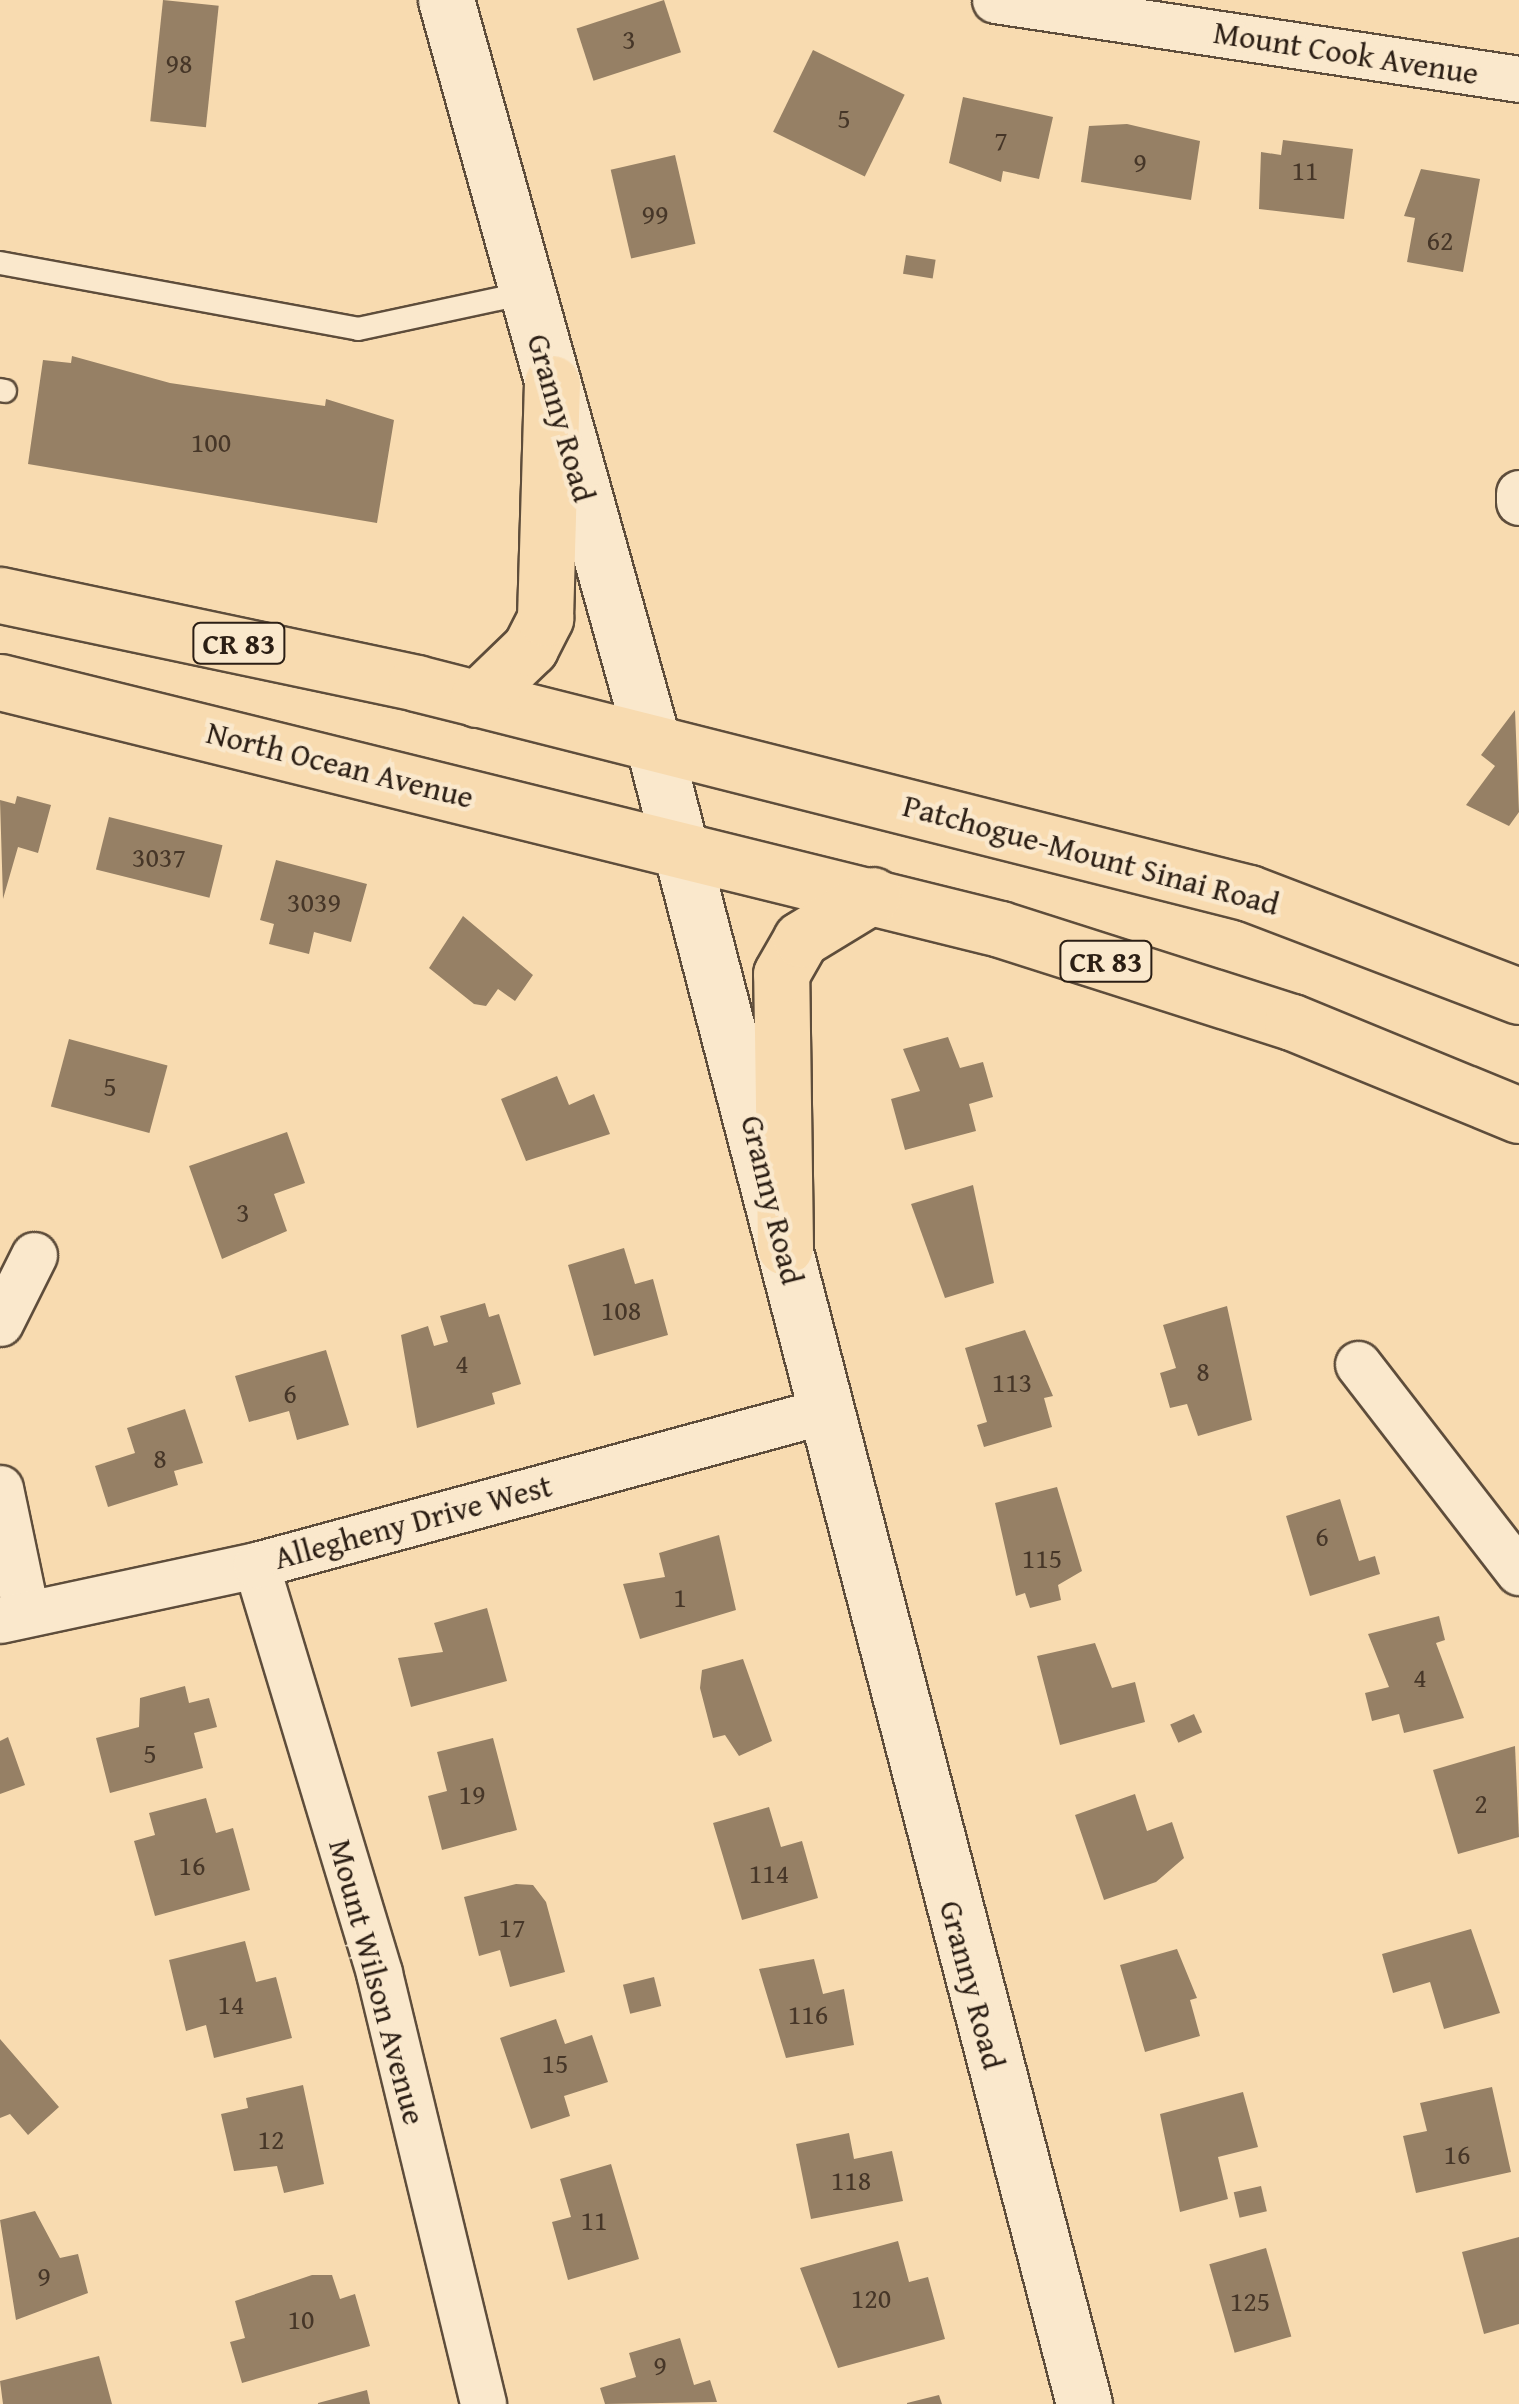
<!DOCTYPE html>
<style>
body{margin:0}
#map{position:relative;width:1519px;height:2404px;overflow:hidden;background:#f8dbb0;font-family:"Gentium Book Plus",serif}
div>[style]{position:absolute}
.building>*{inset:0;background:#968065;transform-origin:0 0}
.roads{filter:drop-shadow(2px 0 #5e4d3b) drop-shadow(-2px 0 #5e4d3b) drop-shadow(0 2px #5e4d3b) drop-shadow(0 -2px #5e4d3b)}
.lane>*{height:22px;margin:-11px;padding:0 11px;transform-origin:11px;border-radius:11px;background:#fae8cc}
.street>*{height:45px;margin:-22.5px;padding:0 22.5px;transform-origin:22.5px;border-radius:22.5px;background:#fae8cc}
.secondary>*{height:55px;margin:-27.5px;padding:0 27.5px;transform-origin:27.5px;border-radius:27.5px;background:#fae8cc}
.highway>*{height:55px;margin:-27.5px;padding:0 27.5px;transform-origin:27.5px;border-radius:27.5px;background:#f8dbb0}
span{translate:-50% -50%;white-space:nowrap;text-align:center;line-height:1.15;-webkit-text-stroke:9px #fae8cc;paint-order:stroke}
.number-label{font-size:28px;color:#463628}
.number-label span{-webkit-text-stroke-width:0}
.shield-label span{padding:2px 8px;background:#fae8cc;border:2px solid;border-radius:8px;-webkit-text-stroke-width:0}
.shield-label{font-size:30px;color:#2b1e14;font-weight:700}
.street-label{font-size:32px;color:#2b1e14}
</style>
<div id="map">
<div class="building">
<i style="left:163px;top:0;width:56px;height:122px;rotate:6deg"></i>
<i style="left:664px;top:0;width:55px;height:92px;rotate:72deg"></i>
<i style="left:813px;top:50px;width:102px;height:91px;rotate:26deg"></i>
<i style="clip-path:polygon(963px 97px,1053px 117px,1039px 179px,1003px 171px,1001px 182px,949px 163px)"></i>
<i style="clip-path:polygon(1127px 124px,1200px 141px,1191px 200px,1081px 182px,1089px 126px)"></i>
<i style="clip-path:polygon(1283px 140px,1353px 149px,1344px 219px,1259px 209px,1261px 152px,1281px 155px)"></i>
<i style="left:675px;top:155px;width:91px;height:66px;rotate:77deg"></i>
<i style="clip-path:polygon(1421px 169px,1480px 179px,1463px 272px,1407px 262px,1415px 218px,1404px 216px)"></i>
<i style="left:906px;top:255px;width:30px;height:19px;rotate:9deg"></i>
<i style="clip-path:polygon(72px 356px,170px 383px,325px 406px,326px 399px,394px 420px,377px 523px,28px 464px,43px 360px,71px 363px)"></i>
<i style="clip-path:polygon(1515px 710px,1519px 812px,1509px 826px,1466px 805px,1495px 766px,1481px 755px)"></i>
<i style="clip-path:polygon(17px 796px,51px 805px,38px 853px,18px 847px,3px 899px,0 800px,15px 804px)"></i>
<i style="left:109px;top:817px;width:117px;height:54px;rotate:14deg"></i>
<i style="clip-path:polygon(276px 860px,367px 884px,351px 942px,314px 932px,309px 954px,269px 944px,274px 924px,260px 920px)"></i>
<i style="clip-path:polygon(463px 916px,533px 975px,515px 1001px,498px 989px,486px 1006px,474px 1004px,429px 968px)"></i>
<i style="clip-path:polygon(948px 1037px,960px 1068px,983px 1062px,993px 1097px,969px 1104px,976px 1131px,905px 1150px,891px 1099px,920px 1091px,903px 1049px)"></i>
<i style="left:69px;top:1039px;width:102px;height:70px;rotate:15deg"></i>
<i style="clip-path:polygon(557px 1076px,569px 1105px,594px 1094px,610px 1134px,526px 1161px,501px 1099px)"></i>
<i style="clip-path:polygon(287px 1132px,305px 1183px,274px 1194px,287px 1231px,222px 1259px,189px 1166px)"></i>
<i style="clip-path:polygon(973px 1185px,994px 1283px,945px 1298px,911px 1204px)"></i>
<i style="clip-path:polygon(624px 1248px,635px 1284px,653px 1279px,668px 1335px,594px 1356px,568px 1265px)"></i>
<i style="clip-path:polygon(485px 1303px,489px 1317px,499px 1314px,521px 1384px,492px 1393px,495px 1404px,417px 1428px,401px 1335px,428px 1326px,434px 1346px,448px 1342px,440px 1316px)"></i>
<i style="clip-path:polygon(1227px 1306px,1252px 1420px,1198px 1436px,1187px 1404px,1170px 1408px,1160px 1373px,1176px 1368px,1163px 1325px)"></i>
<i style="clip-path:polygon(1025px 1330px,1053px 1396px,1044px 1398px,1052px 1427px,984px 1447px,977px 1425px,987px 1422px,965px 1348px)"></i>
<i style="clip-path:polygon(326px 1350px,349px 1425px,297px 1440px,289px 1411px,249px 1422px,235px 1376px)"></i>
<i style="clip-path:polygon(185px 1409px,203px 1463px,174px 1471px,178px 1485px,108px 1507px,95px 1466px,135px 1453px,127px 1428px)"></i>
<i style="clip-path:polygon(1057px 1487px,1082px 1571px,1058px 1585px,1061px 1600px,1030px 1608px,1025px 1593px,1016px 1596px,995px 1503px)"></i>
<i style="clip-path:polygon(1340px 1499px,1359px 1561px,1375px 1556px,1380px 1574px,1310px 1596px,1286px 1516px)"></i>
<i style="clip-path:polygon(719px 1535px,736px 1610px,640px 1639px,623px 1584px,665px 1577px,659px 1553px)"></i>
<i style="clip-path:polygon(487px 1608px,507px 1681px,411px 1707px,398px 1658px,443px 1652px,434px 1623px)"></i>
<i style="clip-path:polygon(1439px 1616px,1445px 1640px,1436px 1643px,1464px 1718px,1404px 1733px,1399px 1714px,1372px 1721px,1365px 1693px,1389px 1687px,1368px 1634px)"></i>
<i style="clip-path:polygon(1095px 1643px,1112px 1688px,1135px 1682px,1145px 1722px,1060px 1745px,1037px 1656px)"></i>
<i style="clip-path:polygon(743px 1659px,772px 1741px,739px 1756px,725px 1735px,713px 1738px,700px 1688px,702px 1670px)"></i>
<i style="clip-path:polygon(185px 1686px,189px 1703px,209px 1698px,217px 1727px,194px 1733px,203px 1768px,110px 1793px,96px 1738px,139px 1727px,140px 1698px)"></i>
<i style="left:1194px;top:1714px;width:20px;height:26px;rotate:66deg"></i>
<i style="clip-path:polygon(8px 1737px,25px 1785px,0 1794px,0 1741px)"></i>
<i style="clip-path:polygon(493px 1738px,517px 1830px,442px 1850px,428px 1796px,447px 1791px,437px 1752px)"></i>
<i style="clip-path:polygon(1515px 1746px,1519px 1837px,1458px 1854px,1433px 1770px)"></i>
<i style="clip-path:polygon(1135px 1794px,1147px 1831px,1172px 1822px,1184px 1858px,1156px 1882px,1104px 1900px,1075px 1815px)"></i>
<i style="clip-path:polygon(206px 1798px,216px 1833px,233px 1828px,250px 1890px,155px 1916px,134px 1841px,155px 1835px,149px 1813px)"></i>
<i style="clip-path:polygon(769px 1807px,781px 1847px,802px 1841px,818px 1898px,742px 1920px,713px 1823px)"></i>
<i style="clip-path:polygon(516px 1884px,533px 1885px,546px 1902px,565px 1972px,510px 1987px,500px 1950px,479px 1956px,464px 1897px)"></i>
<i style="clip-path:polygon(1471px 1929px,1500px 2013px,1444px 2029px,1430px 1982px,1393px 1993px,1382px 1954px)"></i>
<i style="clip-path:polygon(245px 1941px,256px 1982px,276px 1977px,292px 2038px,214px 2058px,206px 2025px,186px 2031px,169px 1960px)"></i>
<i style="clip-path:polygon(1177px 1949px,1197px 1998px,1190px 2000px,1200px 2036px,1145px 2052px,1120px 1965px)"></i>
<i style="clip-path:polygon(814px 1959px,823px 1994px,844px 1989px,854px 2045px,786px 2058px,759px 1969px)"></i>
<i style="left:654px;top:1977px;width:30px;height:32px;rotate:76deg"></i>
<i style="clip-path:polygon(556px 2019px,565px 2044px,592px 2035px,608px 2082px,564px 2096px,570px 2116px,531px 2129px,500px 2038px)"></i>
<i style="clip-path:polygon(0 2039px,59px 2107px,28px 2135px,10px 2114px,0 2118px)"></i>
<i style="clip-path:polygon(303px 2085px,324px 2184px,284px 2193px,277px 2166px,234px 2171px,221px 2114px,248px 2108px,246px 2098px)"></i>
<i style="clip-path:polygon(1492px 2087px,1511px 2172px,1416px 2193px,1403px 2136px,1427px 2131px,1420px 2103px)"></i>
<i style="clip-path:polygon(1243px 2092px,1258px 2147px,1218px 2157px,1228px 2199px,1180px 2212px,1160px 2114px)"></i>
<i style="clip-path:polygon(849px 2133px,854px 2159px,892px 2151px,903px 2201px,811px 2219px,796px 2144px)"></i>
<i style="clip-path:polygon(611px 2164px,639px 2259px,568px 2280px,552px 2222px,571px 2217px,560px 2179px)"></i>
<i style="left:1261px;top:2186px;width:26px;height:28px;rotate:77deg"></i>
<i style="clip-path:polygon(35px 2211px,60px 2258px,78px 2254px,88px 2293px,16px 2320px,0 2220px)"></i>
<i style="clip-path:polygon(1519px 2237px,1519px 2324px,1484px 2334px,1462px 2252px)"></i>
<i style="clip-path:polygon(898px 2241px,909px 2282px,928px 2277px,945px 2339px,838px 2368px,800px 2268px)"></i>
<i style="left:1266px;top:2248px;width:92px;height:59px;rotate:74deg"></i>
<i style="clip-path:polygon(312px 2275px,332px 2275px,340px 2299px,355px 2294px,370px 2346px,242px 2383px,230px 2342px,245px 2338px,235px 2301px)"></i>
<i style="clip-path:polygon(680px 2338px,694px 2385px,710px 2380px,717px 2402px,605px 2404px,600px 2388px,636px 2377px,629px 2353px)"></i>
<i style="clip-path:polygon(99px 2356px,112px 2404px,3px 2404px,0 2381px)"></i>
<i style="clip-path:polygon(367px 2390px,370px 2404px,318px 2404px,318px 2403px)"></i>
<i style="clip-path:polygon(939px 2395px,942px 2404px,907px 2404px,907px 2403px)"></i>
</div>
<div class="roads">
<div class="lane">
<i style="left:0;top:263px;width:364px;rotate:10.4deg"></i>
<i style="left:358px;top:329px;width:172px;rotate:-12.1deg"></i>
<i style="left:0;top:390px;width:5px;rotate:11deg"></i>
</div>
<div class="street">
<i style="left:995px;top:0;width:530px;rotate:8.57deg"></i>
<i style="left:1519px;top:493px;width:9px;rotate:90deg"></i>
<i style="left:0;top:1323px;width:76px;rotate:-63.4deg"></i>
<i style="left:1358px;top:1364px;width:263px;rotate:52.3deg"></i>
<i style="left:0;top:1488px;width:127px;rotate:78.2deg"></i>
<i style="left:256px;top:1565px;width:426px;rotate:73.2deg"></i>
<i style="left:379px;top:1973px;width:443px;rotate:76.4deg"></i>
<i style="left:0;top:1620px;width:262px;rotate:-12.1deg"></i>
<i style="left:256px;top:1565px;width:589px;rotate:-15.17deg"></i>
</div>
<div class="secondary">
<i style="left:446px;top:0;width:771px;rotate:74.43deg"></i>
<i style="left:653px;top:743px;width:1716px;rotate:75.45deg"></i>
</div>
<div class="highway">
<i style="left:0;top:595px;width:425px;rotate:11.9deg"></i>
<i style="left:416px;top:683px;width:859px;rotate:14.15deg"></i>
<i style="left:1249px;top:893px;width:289px;rotate:20.9deg"></i>
<i style="left:0;top:682px;width:1030px;rotate:13.87deg"></i>
<i style="left:1000px;top:929px;width:306px;rotate:17.7deg"></i>
<i style="left:1292px;top:1022px;width:245px;rotate:22.3deg"></i>
<i style="left:477px;top:699px;width:74px;rotate:-43.9deg"></i>
<i style="left:530px;top:648px;width:34px;rotate:-63deg"></i>
<i style="left:545px;top:618px;width:235px;rotate:-88.3deg"></i>
<i style="left:785px;top:1247px;width:273px;rotate:-90.8deg"></i>
<i style="left:781px;top:974px;width:40px;rotate:-60.3deg"></i>
<i style="left:801px;top:939px;width:84px;rotate:-31.4deg"></i>
</div>
</div>
<div class="number-label">
<span style="left:629px;top:39px">3</span>
<span style="left:179px;top:63px">98</span>
<span style="left:844px;top:118px">5</span>
<span style="left:1001px;top:140px">7</span>
<span style="left:1140px;top:162px">9</span>
<span style="left:1305px;top:170px">11</span>
<span style="left:655px;top:214px">99</span>
<span style="left:1440px;top:240px">62</span>
<span style="left:211px;top:442px">100</span>
<span style="left:159px;top:857px">3037</span>
<span style="left:314px;top:902px">3039</span>
<span style="left:110px;top:1086px">5</span>
<span style="left:243px;top:1212px">3</span>
<span style="left:621px;top:1310px">108</span>
<span style="left:462px;top:1363px">4</span>
<span style="left:1203px;top:1371px">8</span>
<span style="left:1012px;top:1382px">113</span>
<span style="left:290px;top:1393px">6</span>
<span style="left:160px;top:1458px">8</span>
<span style="left:1322px;top:1536px">6</span>
<span style="left:1042px;top:1558px">115</span>
<span style="left:680px;top:1597px">1</span>
<span style="left:1420px;top:1677px">4</span>
<span style="left:150px;top:1753px">5</span>
<span style="left:472px;top:1794px">19</span>
<span style="left:1481px;top:1803px">2</span>
<span style="left:192px;top:1865px">16</span>
<span style="left:769px;top:1873px">114</span>
<span style="left:512px;top:1927px">17</span>
<span style="left:231px;top:2004px">14</span>
<span style="left:808px;top:2014px">116</span>
<span style="left:555px;top:2063px">15</span>
<span style="left:271px;top:2139px">12</span>
<span style="left:1457px;top:2154px">16</span>
<span style="left:851px;top:2180px">118</span>
<span style="left:594px;top:2220px">11</span>
<span style="left:44px;top:2276px">9</span>
<span style="left:871px;top:2298px">120</span>
<span style="left:1250px;top:2301px">125</span>
<span style="left:301px;top:2319px">10</span>
<span style="left:660px;top:2365px">9</span>
</div>
<div class="shield-label">
<span style="left:239px;top:643px">CR 83</span>
<span style="left:1106px;top:961px">CR 83</span>
</div>
<div class="street-label">
<span style="left:1346px;top:53px;rotate:9deg">Mount Cook Avenue</span>
<span style="left:561px;top:418px;rotate:74deg">Granny Road</span>
<span style="left:340px;top:765px;rotate:14deg">North Ocean Avenue</span>
<span style="left:1091px;top:855px;rotate:15deg">Patchogue-Mount Sinai Road</span>
<span style="left:772px;top:1200px;rotate:76deg">Granny Road</span>
<span style="left:413px;top:1522px;rotate:-15deg">Allegheny Drive West</span>
<span style="left:377px;top:1982px;rotate:75deg">Mount Wilson Avenue</span>
<span style="left:972px;top:1985px;rotate:75deg">Granny Road</span>
</div>
</div>
